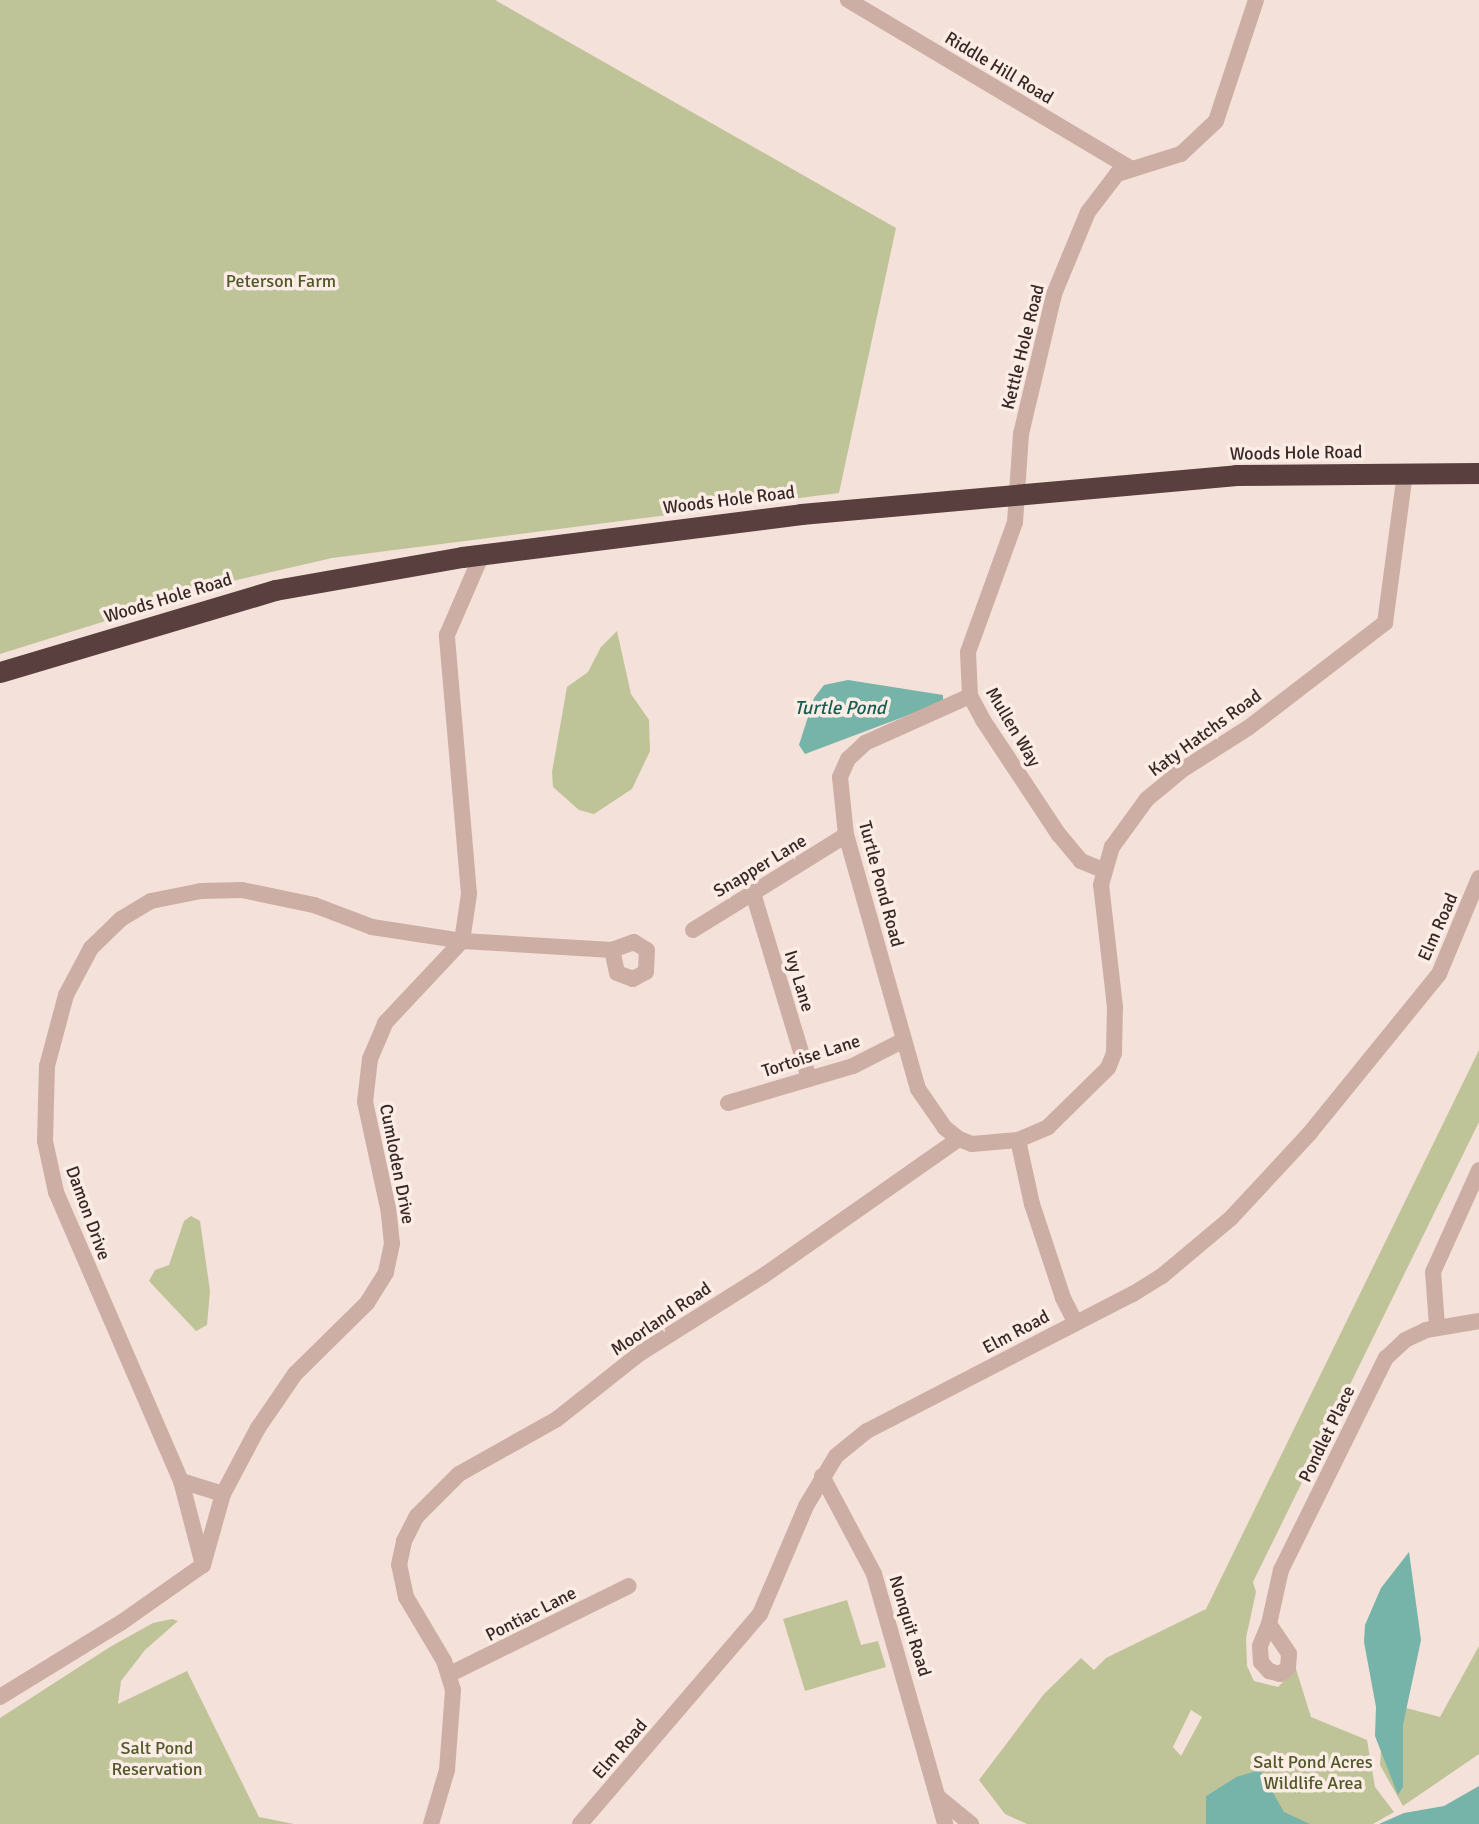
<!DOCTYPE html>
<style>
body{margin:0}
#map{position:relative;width:1479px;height:1824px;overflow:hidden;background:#f4e1d9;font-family:Signika,sans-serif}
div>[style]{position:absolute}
.green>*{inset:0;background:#bfc498}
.water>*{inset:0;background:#76b3a8}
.street>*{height:16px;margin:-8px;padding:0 8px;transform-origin:8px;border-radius:8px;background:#cdaea4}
.highway>*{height:21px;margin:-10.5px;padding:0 10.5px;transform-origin:10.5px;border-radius:10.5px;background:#593f3d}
span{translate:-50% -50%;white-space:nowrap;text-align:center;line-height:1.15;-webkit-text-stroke:7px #fbede6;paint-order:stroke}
.street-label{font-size:18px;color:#382826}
.park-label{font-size:18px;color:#515828}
.water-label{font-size:19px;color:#185d52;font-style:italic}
</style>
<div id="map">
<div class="green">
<i style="clip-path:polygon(0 0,495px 0,896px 228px,839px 493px,332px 558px,237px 580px,0 654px)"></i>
<i style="clip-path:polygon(617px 631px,631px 694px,649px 720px,650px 751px,632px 789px,594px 814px,579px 810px,553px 787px,552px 772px,567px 687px,588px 672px,601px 647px)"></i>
<i style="clip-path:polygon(evenodd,1479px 1050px,1479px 1122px,1253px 1582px,1256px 1592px,1246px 1638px,1247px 1666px,1254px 1681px,1278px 1687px,1296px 1669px,1311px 1717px,1367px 1740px,1375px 1787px,1394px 1812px,1373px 1824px,1297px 1824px,1236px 1777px,1206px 1796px,1208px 1824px,1027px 1824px,1005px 1814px,979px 1780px,1044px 1694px,1081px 1658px,1094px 1670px,1106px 1658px,1206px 1609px,1479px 1050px,1191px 1710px,1202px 1717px,1181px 1756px,1173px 1747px,1191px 1710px)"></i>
<i style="clip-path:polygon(191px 1216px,200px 1221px,210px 1291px,207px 1325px,196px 1331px,149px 1281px,155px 1270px,169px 1265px,184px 1221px)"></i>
<i style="clip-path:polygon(847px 1600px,861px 1645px,878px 1641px,886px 1667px,805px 1691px,783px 1619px)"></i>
<i style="clip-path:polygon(172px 1619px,178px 1621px,145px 1650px,121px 1681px,118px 1704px,187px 1671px,259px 1817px,294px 1824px,0 1824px,0 1718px,110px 1647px,153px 1623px)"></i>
<i style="clip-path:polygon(1479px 1646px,1479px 1754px,1403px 1806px,1380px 1765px,1384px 1702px,1440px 1717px)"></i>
</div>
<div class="water">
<i style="clip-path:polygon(848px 680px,943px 695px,943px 702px,805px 754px,799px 745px,814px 698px,824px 685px)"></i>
<i style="clip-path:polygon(1409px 1552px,1421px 1640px,1403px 1725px,1403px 1787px,1398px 1795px,1375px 1736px,1376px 1707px,1364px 1642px,1365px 1625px,1381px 1588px)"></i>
<i style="clip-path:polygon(1260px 1770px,1284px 1812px,1310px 1824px,1206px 1824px,1206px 1796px,1236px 1777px)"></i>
<i style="clip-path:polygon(1479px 1786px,1479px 1824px,1379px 1824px,1404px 1813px,1444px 1806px)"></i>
</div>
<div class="street">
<i style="left:848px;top:0;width:330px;rotate:30.8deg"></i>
<i style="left:1103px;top:870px;width:24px;rotate:-158deg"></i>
<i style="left:1081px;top:861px;width:34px;rotate:-130deg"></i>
<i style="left:1059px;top:835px;width:138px;rotate:-123.5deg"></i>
<i style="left:983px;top:720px;width:27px;rotate:-118deg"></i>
<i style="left:970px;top:696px;width:44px;rotate:-92.6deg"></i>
<i style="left:968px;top:652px;width:138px;rotate:-70.1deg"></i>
<i style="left:1015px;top:522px;width:88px;rotate:-86.1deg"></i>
<i style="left:1021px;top:434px;width:144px;rotate:-76.7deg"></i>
<i style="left:1054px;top:294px;width:89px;rotate:-67.5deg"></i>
<i style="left:1088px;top:212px;width:48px;rotate:-52.7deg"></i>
<i style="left:1117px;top:174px;width:67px;rotate:-17.4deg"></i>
<i style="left:1181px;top:154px;width:48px;rotate:-43.3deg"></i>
<i style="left:1216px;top:121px;width:127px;rotate:-71.7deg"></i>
<i style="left:753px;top:893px;width:194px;rotate:73.2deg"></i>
<i style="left:693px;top:930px;width:180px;rotate:-31.8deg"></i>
<i style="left:728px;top:1103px;width:130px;rotate:-16.5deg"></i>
<i style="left:853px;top:1066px;width:57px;rotate:-27deg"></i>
<i style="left:959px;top:1139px;width:18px;rotate:-142deg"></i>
<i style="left:945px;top:1128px;width:47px;rotate:-124.7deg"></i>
<i style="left:918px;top:1089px;width:264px;rotate:-105.8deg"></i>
<i style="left:846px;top:835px;width:58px;rotate:-95.9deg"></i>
<i style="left:840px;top:777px;width:20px;rotate:-66deg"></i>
<i style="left:848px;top:759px;width:23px;rotate:-43deg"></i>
<i style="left:865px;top:743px;width:115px;rotate:-24.1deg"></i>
<i style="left:1018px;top:1140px;width:33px;rotate:-23deg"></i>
<i style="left:1048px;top:1127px;width:84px;rotate:-44.5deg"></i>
<i style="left:1108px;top:1068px;width:16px;rotate:-68deg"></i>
<i style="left:1114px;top:1053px;width:46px;rotate:-88.8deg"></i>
<i style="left:1115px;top:1007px;width:123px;rotate:-96.5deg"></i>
<i style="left:1101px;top:885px;width:40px;rotate:-74deg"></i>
<i style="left:1112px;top:847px;width:59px;rotate:-53.9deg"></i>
<i style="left:1147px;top:799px;width:45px;rotate:-39.6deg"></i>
<i style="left:1182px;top:770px;width:78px;rotate:-32.5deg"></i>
<i style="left:1248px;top:728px;width:173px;rotate:-37.5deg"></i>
<i style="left:1385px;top:623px;width:150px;rotate:-82.4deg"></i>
<i style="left:1437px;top:1326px;width:54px;rotate:-94.2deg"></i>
<i style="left:1433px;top:1272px;width:112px;rotate:-65.7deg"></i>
<i style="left:822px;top:1476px;width:111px;rotate:62deg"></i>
<i style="left:874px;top:1574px;width:260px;rotate:74.1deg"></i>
<i style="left:181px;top:1481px;width:87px;rotate:75.3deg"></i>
<i style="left:223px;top:1494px;width:44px;rotate:-162.8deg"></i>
<i style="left:181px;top:1481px;width:315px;rotate:-113.4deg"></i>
<i style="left:56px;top:1192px;width:52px;rotate:-102.2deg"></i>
<i style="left:45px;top:1141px;width:75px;rotate:-88.5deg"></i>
<i style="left:47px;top:1066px;width:73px;rotate:-75deg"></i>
<i style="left:66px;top:995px;width:53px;rotate:-62deg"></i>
<i style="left:91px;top:948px;width:42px;rotate:-44deg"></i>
<i style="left:121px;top:919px;width:35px;rotate:-31deg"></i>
<i style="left:151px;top:901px;width:51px;rotate:-11.3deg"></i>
<i style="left:201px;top:891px;width:41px;rotate:-1.4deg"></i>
<i style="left:242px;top:890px;width:74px;rotate:11.8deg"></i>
<i style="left:314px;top:905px;width:62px;rotate:20.8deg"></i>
<i style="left:372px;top:927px;width:91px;rotate:8.8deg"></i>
<i style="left:462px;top:941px;width:150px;rotate:3.4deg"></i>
<i style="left:612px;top:950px;width:23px;rotate:-20deg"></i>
<i style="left:634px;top:942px;width:15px;rotate:32deg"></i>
<i style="left:647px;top:950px;width:22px;rotate:93deg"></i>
<i style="left:646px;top:972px;width:15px;rotate:152deg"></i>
<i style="left:633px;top:979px;width:17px;rotate:-159deg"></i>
<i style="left:617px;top:973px;width:24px;rotate:-102deg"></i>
<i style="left:1269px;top:1624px;width:55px;rotate:-77.5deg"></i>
<i style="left:1281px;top:1570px;width:237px;rotate:-63.7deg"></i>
<i style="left:1386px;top:1358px;width:26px;rotate:-43deg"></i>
<i style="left:1405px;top:1340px;width:23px;rotate:-25deg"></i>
<i style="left:1426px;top:1330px;width:54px;rotate:-9.6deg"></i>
<i style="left:1269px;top:1624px;width:36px;rotate:56deg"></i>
<i style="left:1289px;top:1654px;width:14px;rotate:94deg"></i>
<i style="left:1288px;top:1668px;width:10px;rotate:143deg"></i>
<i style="left:1280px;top:1674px;width:11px;rotate:-165deg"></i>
<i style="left:1269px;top:1671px;width:12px;rotate:-132deg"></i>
<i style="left:1261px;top:1662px;width:16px;rotate:-94deg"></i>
<i style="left:1260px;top:1646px;width:24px;rotate:-68deg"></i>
<i style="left:450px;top:1674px;width:199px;rotate:-26.2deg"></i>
<i style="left:0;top:1697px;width:143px;rotate:-31.6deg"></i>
<i style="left:122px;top:1622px;width:99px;rotate:-35.1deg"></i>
<i style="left:203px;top:1565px;width:74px;rotate:-74.3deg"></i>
<i style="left:223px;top:1494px;width:75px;rotate:-62.1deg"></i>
<i style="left:258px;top:1428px;width:65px;rotate:-55.6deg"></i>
<i style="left:295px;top:1374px;width:101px;rotate:-44.6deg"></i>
<i style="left:367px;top:1303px;width:36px;rotate:-58deg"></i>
<i style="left:386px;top:1272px;width:29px;rotate:-78deg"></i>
<i style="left:392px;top:1244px;width:36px;rotate:-96deg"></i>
<i style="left:388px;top:1208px;width:108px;rotate:-102.2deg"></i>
<i style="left:365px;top:1102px;width:43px;rotate:-83.4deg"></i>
<i style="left:370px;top:1059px;width:39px;rotate:-67deg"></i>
<i style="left:385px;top:1023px;width:112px;rotate:-46.8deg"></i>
<i style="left:462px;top:941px;width:48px;rotate:-81.5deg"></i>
<i style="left:469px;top:894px;width:260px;rotate:-94.9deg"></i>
<i style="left:447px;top:635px;width:88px;rotate:-66.6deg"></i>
<i style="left:938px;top:1797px;width:43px;rotate:39.3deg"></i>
<i style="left:431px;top:1824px;width:56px;rotate:-73.5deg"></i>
<i style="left:447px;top:1770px;width:80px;rotate:-85.7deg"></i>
<i style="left:453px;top:1690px;width:30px;rotate:-107deg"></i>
<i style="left:444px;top:1661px;width:74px;rotate:-120.7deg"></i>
<i style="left:406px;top:1597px;width:33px;rotate:-102deg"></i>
<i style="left:399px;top:1565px;width:25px;rotate:-78deg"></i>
<i style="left:404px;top:1541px;width:28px;rotate:-63deg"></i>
<i style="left:417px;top:1516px;width:59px;rotate:-45deg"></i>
<i style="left:459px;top:1474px;width:112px;rotate:-29.3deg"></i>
<i style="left:557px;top:1419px;width:105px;rotate:-38.4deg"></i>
<i style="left:639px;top:1354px;width:146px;rotate:-32.2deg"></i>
<i style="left:763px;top:1276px;width:239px;rotate:-35deg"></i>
<i style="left:959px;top:1139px;width:14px;rotate:21deg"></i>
<i style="left:972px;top:1144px;width:46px;rotate:-5deg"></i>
<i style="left:1018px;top:1140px;width:66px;rotate:77.7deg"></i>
<i style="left:1032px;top:1204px;width:99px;rotate:71.7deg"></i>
<i style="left:1063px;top:1298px;width:28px;rotate:63deg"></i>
<i style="left:580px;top:1824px;width:277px;rotate:-49.4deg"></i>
<i style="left:760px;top:1614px;width:117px;rotate:-66.9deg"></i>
<i style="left:806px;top:1506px;width:58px;rotate:-59deg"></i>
<i style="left:836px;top:1456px;width:40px;rotate:-39deg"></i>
<i style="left:867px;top:1431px;width:299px;rotate:-27.3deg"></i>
<i style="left:1133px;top:1294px;width:34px;rotate:-32deg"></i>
<i style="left:1162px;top:1276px;width:90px;rotate:-40deg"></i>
<i style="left:1231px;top:1218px;width:115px;rotate:-47.1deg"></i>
<i style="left:1309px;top:1134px;width:206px;rotate:-50.9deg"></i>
<i style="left:1439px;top:974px;width:104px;rotate:-67.4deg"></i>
</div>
<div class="highway">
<i style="left:0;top:672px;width:287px;rotate:-16.6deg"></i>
<i style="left:275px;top:590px;width:190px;rotate:-10deg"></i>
<i style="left:462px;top:557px;width:342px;rotate:-7.2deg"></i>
<i style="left:801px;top:514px;width:437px;rotate:-5.1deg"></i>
<i style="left:1236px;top:475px;width:243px;rotate:-0.5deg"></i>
</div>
<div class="street-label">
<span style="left:999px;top:68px;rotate:31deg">Riddle Hill Road</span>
<span style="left:1023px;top:347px;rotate:-76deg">Kettle Hole Road</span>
<span style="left:1296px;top:453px;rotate:-1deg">Woods Hole Road</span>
<span style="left:729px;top:500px;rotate:-7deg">Woods Hole Road</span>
<span style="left:168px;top:598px;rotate:-17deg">Woods Hole Road</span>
<span style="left:1013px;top:727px;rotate:59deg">Mullen Way</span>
<span style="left:1205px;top:733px;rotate:-36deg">Katy Hatchs Road</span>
<span style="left:760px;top:866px;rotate:-31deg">Snapper Lane</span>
<span style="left:881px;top:884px;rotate:75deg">Turtle Pond Road</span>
<span style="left:1438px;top:927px;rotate:-66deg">Elm Road</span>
<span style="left:799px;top:981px;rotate:73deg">Ivy Lane</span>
<span style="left:811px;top:1056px;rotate:-18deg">Tortoise Lane</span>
<span style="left:397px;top:1164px;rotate:79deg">Cumloden Drive</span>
<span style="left:88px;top:1213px;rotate:70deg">Damon Drive</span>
<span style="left:661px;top:1319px;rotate:-34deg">Moorland Road</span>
<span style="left:1016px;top:1332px;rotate:-28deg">Elm Road</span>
<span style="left:1327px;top:1434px;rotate:-64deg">Pondlet Place</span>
<span style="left:531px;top:1614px;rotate:-27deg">Pontiac Lane</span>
<span style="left:910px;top:1626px;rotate:73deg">Nonquit Road</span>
<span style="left:620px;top:1749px;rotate:-49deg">Elm Road</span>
</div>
<div class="park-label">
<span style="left:281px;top:281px">Peterson Farm</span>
<span style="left:157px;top:1759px">Salt Pond<br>Reservation</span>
<span style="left:1313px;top:1773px">Salt Pond Acres<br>Wildlife Area</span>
</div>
<div class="water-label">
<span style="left:840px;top:709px">Turtle Pond</span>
</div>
</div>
